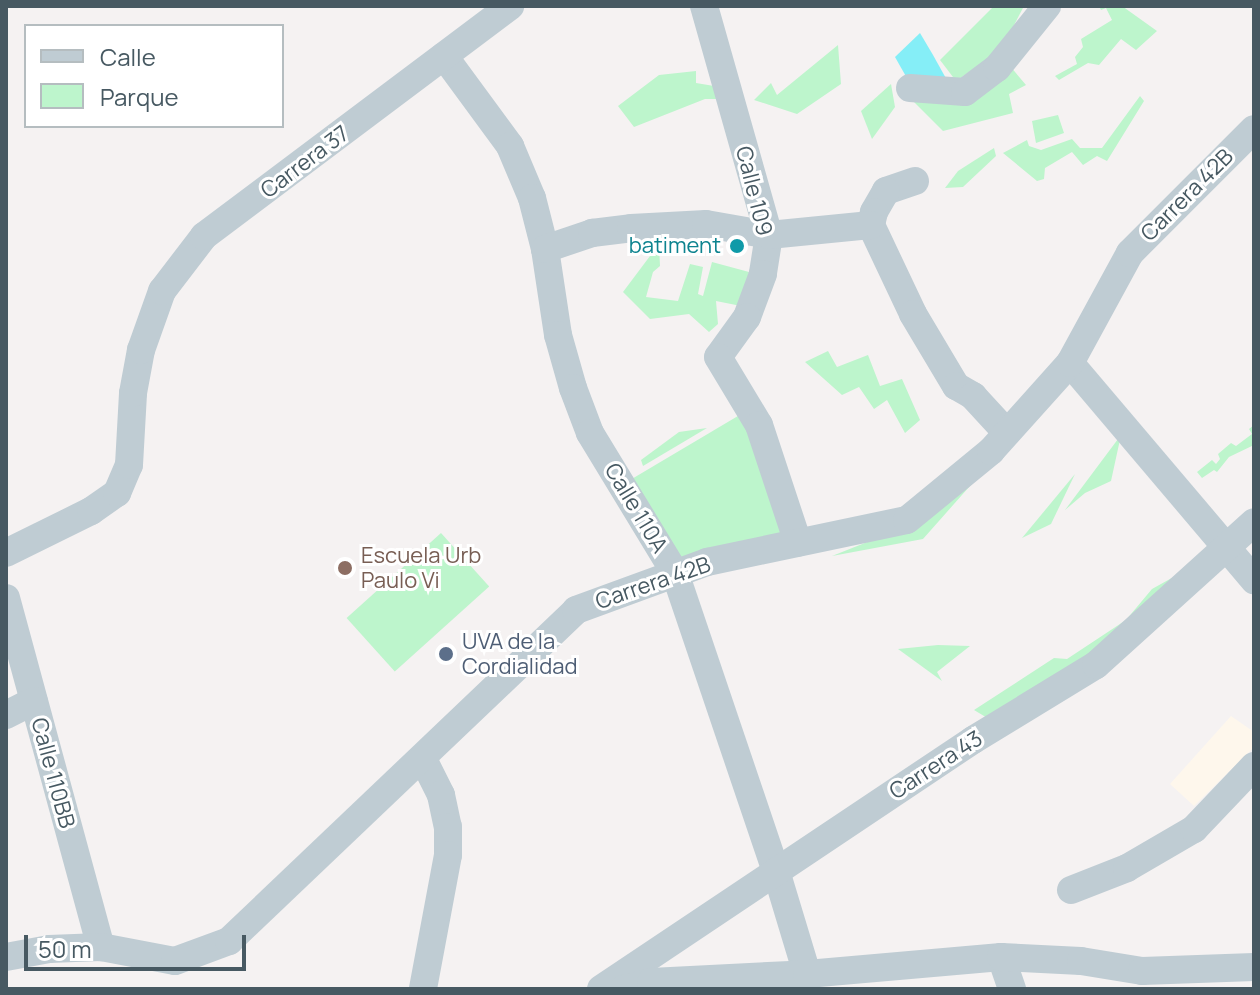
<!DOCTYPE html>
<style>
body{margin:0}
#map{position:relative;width:1260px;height:995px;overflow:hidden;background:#f5f2f2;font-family:Manrope,sans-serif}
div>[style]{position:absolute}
.commercial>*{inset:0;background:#fef7ec}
.green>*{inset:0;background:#bdf5cc;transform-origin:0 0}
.water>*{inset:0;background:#85eef7}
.minor>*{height:28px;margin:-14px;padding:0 14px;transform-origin:14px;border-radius:14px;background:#bfccd3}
.dots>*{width:22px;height:22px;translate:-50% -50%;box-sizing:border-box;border:4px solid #fff;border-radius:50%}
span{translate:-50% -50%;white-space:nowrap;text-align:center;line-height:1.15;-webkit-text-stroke:6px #fff;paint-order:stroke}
.street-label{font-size:22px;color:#475962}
.culture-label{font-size:22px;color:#0d838f}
.right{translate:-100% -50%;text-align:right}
.education-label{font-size:22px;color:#785e54}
.left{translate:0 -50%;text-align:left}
.service-label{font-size:22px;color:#4e5e75}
.frame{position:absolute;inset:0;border:8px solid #475962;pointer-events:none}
.legend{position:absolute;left:24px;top:24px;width:260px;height:104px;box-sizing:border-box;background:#fff;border:2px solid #b5bdc0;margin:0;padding:10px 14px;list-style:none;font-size:24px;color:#475962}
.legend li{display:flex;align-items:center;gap:16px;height:40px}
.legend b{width:40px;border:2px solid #b5bdc0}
.scale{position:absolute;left:24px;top:935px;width:222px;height:36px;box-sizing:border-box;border:4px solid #475962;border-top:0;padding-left:10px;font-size:24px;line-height:28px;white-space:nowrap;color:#475962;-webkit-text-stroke:6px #fff;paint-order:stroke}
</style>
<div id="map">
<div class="commercial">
<i style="clip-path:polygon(1231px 716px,1254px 732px,1254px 747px,1194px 806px,1170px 784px)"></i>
</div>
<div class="green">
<i style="clip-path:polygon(994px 6px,1024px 6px,1001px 50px,956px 81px,940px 60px)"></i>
<i style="clip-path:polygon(1099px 6px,1122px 6px,1157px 31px,1136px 50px,1121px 39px,1099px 65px,1088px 63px,1059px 80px,1055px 76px,1077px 64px,1075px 57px,1083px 47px,1081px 39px,1112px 20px,1106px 8px,1101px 10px)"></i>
<i style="clip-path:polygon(838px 45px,841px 84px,797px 114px,754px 100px,771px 83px,777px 95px)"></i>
<i style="clip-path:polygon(1010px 66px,1026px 85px,1009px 94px,1013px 113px,943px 131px,908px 96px)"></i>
<i style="clip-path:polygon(696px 71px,696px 83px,720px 87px,723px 99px,705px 99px,634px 127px,618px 106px,659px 75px)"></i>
<i style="clip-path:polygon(891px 84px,895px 107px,872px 139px,861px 111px)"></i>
<i style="clip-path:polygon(1140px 96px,1144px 101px,1107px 161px,1097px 156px,1083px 165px,1072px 152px,1045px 168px,1044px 179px,1037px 181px,1003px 153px,1027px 140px,1029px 146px,1041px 150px,1072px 139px,1080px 148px,1102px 148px)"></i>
<i style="clip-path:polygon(1058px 115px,1064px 133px,1036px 143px,1032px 121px)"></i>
<i style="clip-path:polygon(994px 148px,996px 156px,963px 187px,945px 188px,958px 171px)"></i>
<i style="clip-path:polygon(659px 244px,660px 266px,653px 272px,646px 297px,678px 301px,690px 264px,703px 267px,698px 294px,703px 296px,712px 262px,749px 272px,741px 306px,716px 301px,718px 324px,709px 332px,689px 314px,650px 319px,623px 292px)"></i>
<i style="clip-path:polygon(828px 351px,837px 367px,868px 355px,880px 386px,902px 379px,920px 420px,905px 433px,887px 400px,874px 409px,859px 387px,842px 395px,805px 362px)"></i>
<i style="clip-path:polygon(743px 413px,790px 540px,677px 567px,625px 483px)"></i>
<i style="clip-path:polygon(1254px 425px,1254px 445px,1229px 457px,1217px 472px,1214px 470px,1202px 478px,1197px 472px,1212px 460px,1216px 464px,1220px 459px,1218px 454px,1231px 443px,1236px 446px,1252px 434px,1249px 429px)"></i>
<i style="clip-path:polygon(707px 428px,643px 466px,641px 460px,679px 432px)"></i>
<i style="clip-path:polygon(1121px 435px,1111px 481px,1085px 493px,1065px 510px)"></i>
<i style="clip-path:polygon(985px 469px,923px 539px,832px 556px,900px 529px)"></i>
<i style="clip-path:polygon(1075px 474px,1051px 524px,1022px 538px)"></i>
<i style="left:441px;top:533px;width:72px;height:127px;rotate:48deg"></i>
<i style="clip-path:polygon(1195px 565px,1097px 658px,989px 719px,974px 710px,1054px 658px,1067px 659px,1126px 620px,1152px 589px)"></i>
<i style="clip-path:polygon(938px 645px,970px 646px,937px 672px,942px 681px,898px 649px)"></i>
</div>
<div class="water">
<i style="clip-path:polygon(920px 33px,933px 55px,948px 82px,908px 80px,895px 57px)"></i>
</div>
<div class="minor">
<i style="left:704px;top:6px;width:238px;rotate:74.2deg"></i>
<i style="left:769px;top:235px;width:39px;rotate:99deg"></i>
<i style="left:763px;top:274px;width:46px;rotate:110.4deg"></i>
<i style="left:747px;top:317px;width:49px;rotate:125.9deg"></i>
<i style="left:718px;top:357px;width:79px;rotate:58.9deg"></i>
<i style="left:759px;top:425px;width:124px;rotate:71.7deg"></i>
<i style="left:444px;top:56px;width:112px;rotate:53.7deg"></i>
<i style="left:510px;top:146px;width:56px;rotate:67.1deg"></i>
<i style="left:532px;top:198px;width:53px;rotate:75.7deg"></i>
<i style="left:545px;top:249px;width:87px;rotate:81.4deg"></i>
<i style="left:558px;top:335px;width:55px;rotate:74.2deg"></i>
<i style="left:573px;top:388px;width:48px;rotate:69.3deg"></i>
<i style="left:590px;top:433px;width:164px;rotate:58.7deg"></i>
<i style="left:675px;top:573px;width:315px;rotate:71.3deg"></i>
<i style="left:776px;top:871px;width:108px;rotate:73.2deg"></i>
<i style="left:910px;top:88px;width:55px;rotate:4.2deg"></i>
<i style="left:965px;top:92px;width:40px;rotate:-37deg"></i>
<i style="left:997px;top:68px;width:80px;rotate:-51.1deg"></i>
<i style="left:915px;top:181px;width:31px;rotate:161deg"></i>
<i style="left:886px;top:191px;width:24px;rotate:120deg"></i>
<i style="left:874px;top:212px;width:13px;rotate:103deg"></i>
<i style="left:871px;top:225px;width:98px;rotate:64.7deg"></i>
<i style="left:913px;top:314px;width:84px;rotate:59.2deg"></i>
<i style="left:956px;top:386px;width:20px;rotate:30deg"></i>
<i style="left:973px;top:396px;width:50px;rotate:47.4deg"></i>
<i style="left:545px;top:249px;width:50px;rotate:-18.8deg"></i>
<i style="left:592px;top:233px;width:39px;rotate:-7deg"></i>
<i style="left:631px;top:228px;width:75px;rotate:-3.1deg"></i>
<i style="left:706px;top:224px;width:64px;rotate:9.9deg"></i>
<i style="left:769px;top:235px;width:102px;rotate:-5.6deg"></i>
<i style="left:1070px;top:363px;width:285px;rotate:49.7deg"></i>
<i style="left:6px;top:553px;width:95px;rotate:-26.3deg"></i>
<i style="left:91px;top:511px;width:32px;rotate:-35deg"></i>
<i style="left:117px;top:493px;width:30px;rotate:-67deg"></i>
<i style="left:129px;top:465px;width:72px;rotate:-86.8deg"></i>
<i style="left:133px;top:393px;width:44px;rotate:-79.5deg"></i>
<i style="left:141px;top:350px;width:63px;rotate:-70.4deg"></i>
<i style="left:162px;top:291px;width:69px;rotate:-52.6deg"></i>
<i style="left:204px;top:236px;width:383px;rotate:-36.9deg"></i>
<i style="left:6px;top:598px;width:362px;rotate:74.8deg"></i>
<i style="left:6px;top:715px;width:31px;rotate:-27deg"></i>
<i style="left:423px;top:759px;width:40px;rotate:63.4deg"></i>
<i style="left:441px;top:795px;width:33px;rotate:78deg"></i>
<i style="left:448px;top:827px;width:28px;rotate:90deg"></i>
<i style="left:448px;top:855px;width:136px;rotate:100.6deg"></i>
<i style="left:1071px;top:890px;width:60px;rotate:-21.4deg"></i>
<i style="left:1127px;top:868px;width:78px;rotate:-30.2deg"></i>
<i style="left:1194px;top:829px;width:87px;rotate:-46.4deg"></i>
<i style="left:6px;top:957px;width:44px;rotate:-10.5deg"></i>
<i style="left:49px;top:949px;width:52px;rotate:-2.2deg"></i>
<i style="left:101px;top:947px;width:75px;rotate:10.7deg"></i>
<i style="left:175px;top:961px;width:58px;rotate:-20.3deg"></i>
<i style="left:229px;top:941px;width:480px;rotate:-43.6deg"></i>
<i style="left:576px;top:610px;width:140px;rotate:-20.1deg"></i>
<i style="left:707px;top:562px;width:204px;rotate:-11.9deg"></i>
<i style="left:907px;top:520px;width:109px;rotate:-39.4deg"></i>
<i style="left:991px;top:451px;width:118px;rotate:-48.1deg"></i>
<i style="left:1070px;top:363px;width:125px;rotate:-61.4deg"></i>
<i style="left:1130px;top:253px;width:175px;rotate:-45deg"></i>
<i style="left:1001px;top:957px;width:34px;rotate:71deg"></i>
<i style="left:601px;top:989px;width:448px;rotate:-33.8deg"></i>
<i style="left:973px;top:740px;width:144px;rotate:-31.4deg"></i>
<i style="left:1096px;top:665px;width:213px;rotate:-42.1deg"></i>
<i style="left:623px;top:989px;width:29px;rotate:-14deg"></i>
<i style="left:651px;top:982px;width:156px;rotate:-2.9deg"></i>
<i style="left:807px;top:974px;width:195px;rotate:-5deg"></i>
<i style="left:1001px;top:957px;width:80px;rotate:2.9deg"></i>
<i style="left:1081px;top:961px;width:62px;rotate:9.3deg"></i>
<i style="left:1142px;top:971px;width:112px;rotate:-2deg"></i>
</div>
<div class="dots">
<i style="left:737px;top:246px;background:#0f9aa8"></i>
<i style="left:345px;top:568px;background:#8d6e63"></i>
<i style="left:446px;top:654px;background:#5c6f8a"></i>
</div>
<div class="street-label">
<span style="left:305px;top:162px;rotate:-37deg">Carrera 37</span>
<span style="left:754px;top:191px;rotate:76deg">Calle 109</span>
<span style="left:1187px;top:195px;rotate:-45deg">Carrera 42B</span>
<span style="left:636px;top:508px;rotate:59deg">Calle 110A</span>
<span style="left:653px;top:583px;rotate:-19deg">Carrera 42B</span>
<span style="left:936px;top:765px;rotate:-33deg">Carrera 43</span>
<span style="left:53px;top:773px;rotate:75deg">Calle 110BB</span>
</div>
<div class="culture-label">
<span class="right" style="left:721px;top:246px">batiment</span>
</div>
<div class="education-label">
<span class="left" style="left:361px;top:568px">Escuela Urb<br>Paulo Vi</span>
</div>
<div class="service-label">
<span class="left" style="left:462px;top:654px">UVA de la<br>Cordialidad</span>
</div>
<div class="frame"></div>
<ul class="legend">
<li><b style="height:10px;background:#bfccd3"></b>Calle</li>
<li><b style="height:22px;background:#bdf5cc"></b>Parque</li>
</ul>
<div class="scale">50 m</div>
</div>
